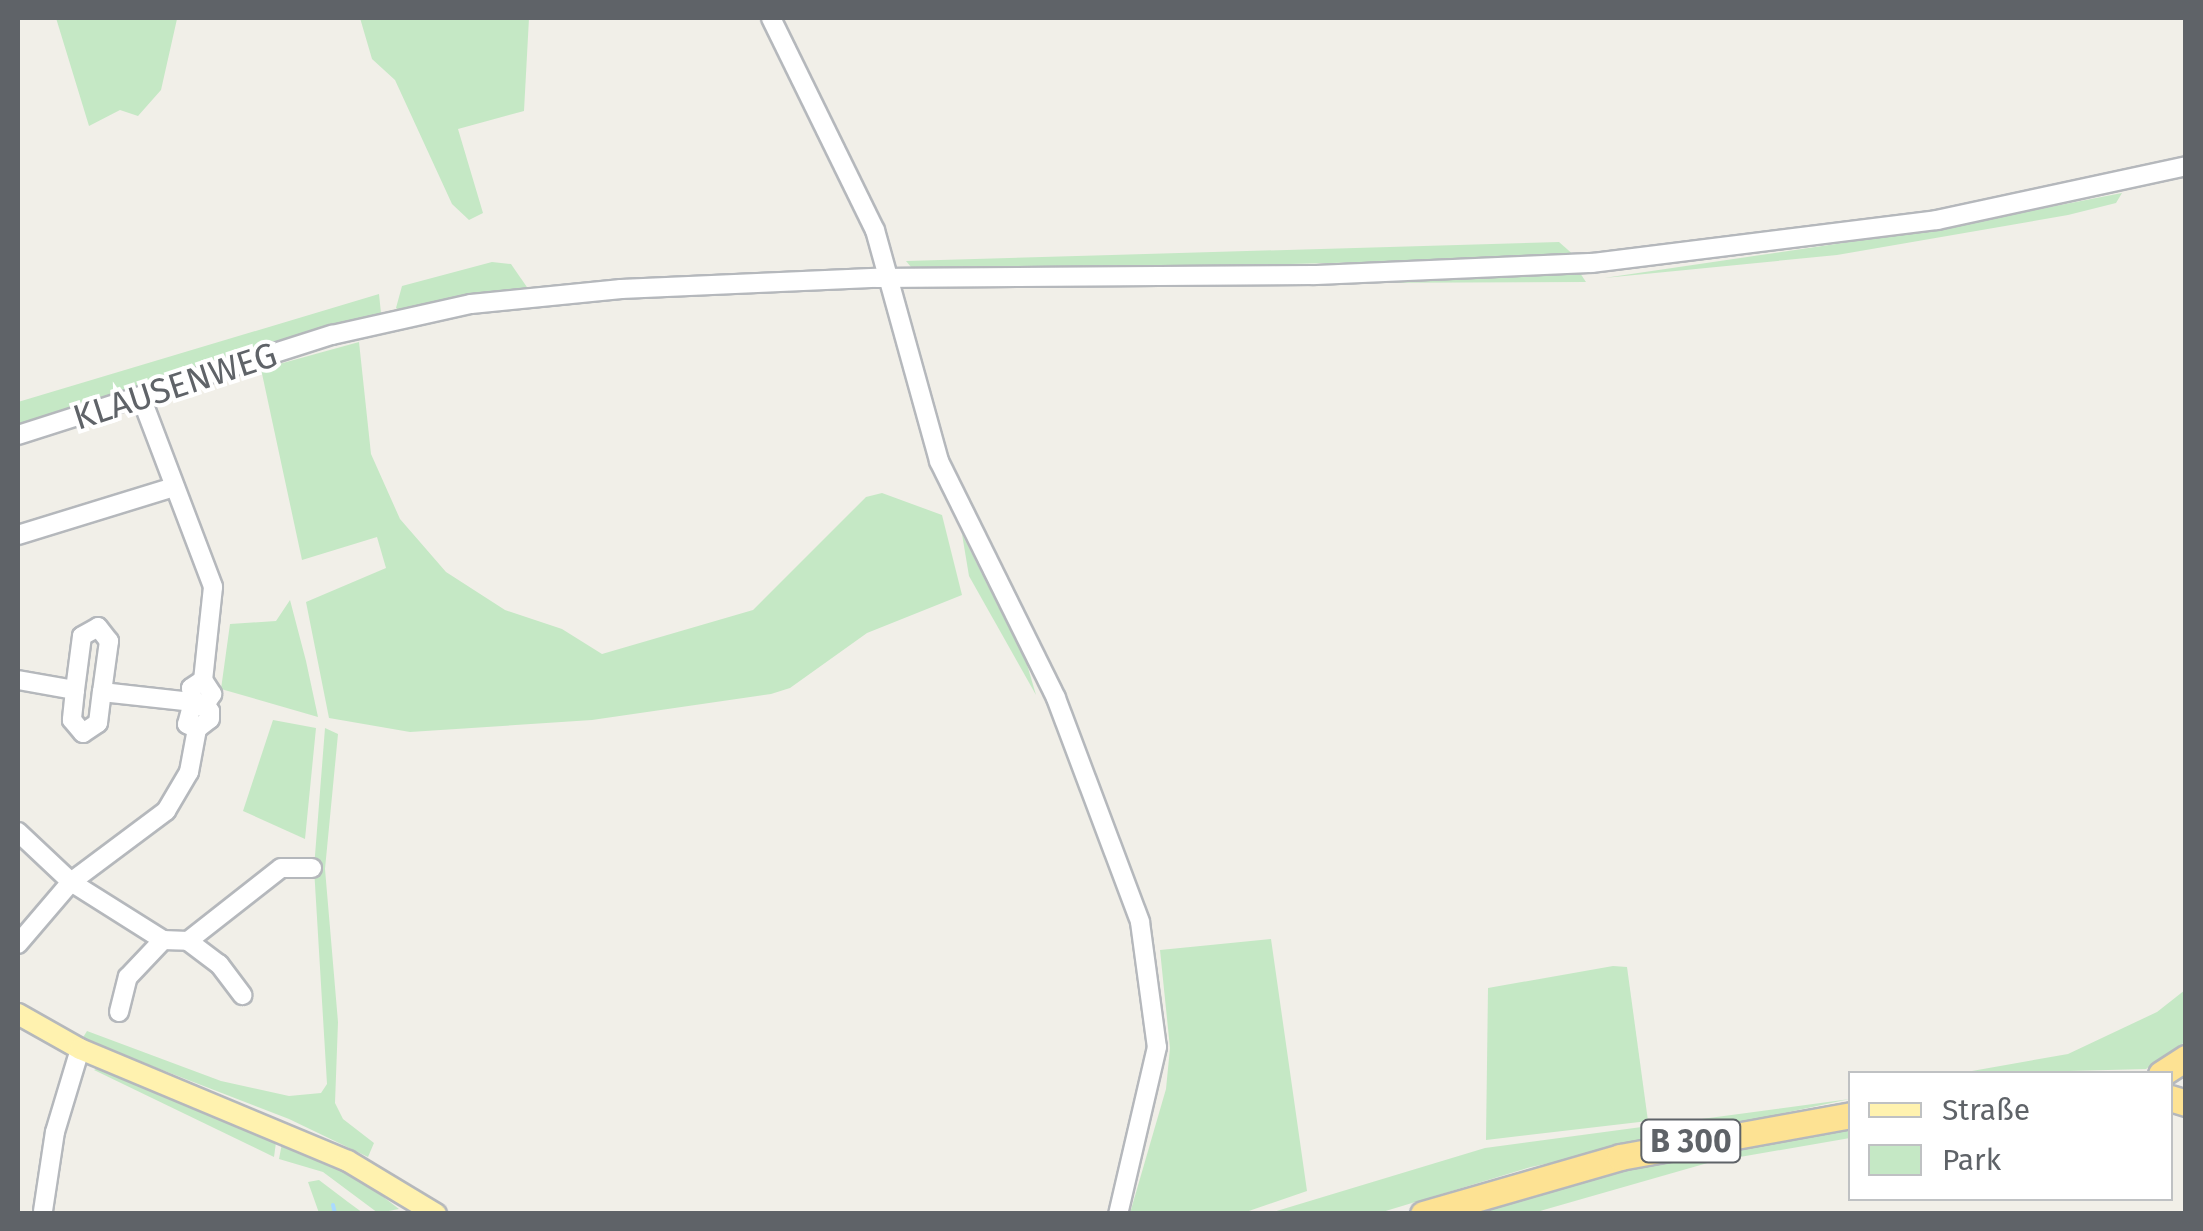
<!DOCTYPE html>
<meta charset="utf-8">
<style>
body{margin:0}
#map{position:relative;width:2203px;height:1231px;overflow:hidden;background:#f1efe8;font-family:"Fira Sans",sans-serif}
div>[style]{position:absolute}
.green>*{inset:0;background:#c5e8c5}
.stream>*{height:4px;margin:-2px;padding:0 2px;transform-origin:2px;border-radius:2px;background:#aadaff}
.roads{filter:drop-shadow(2px 0 #b5b8bc) drop-shadow(-2px 0 #b5b8bc) drop-shadow(0 2px #b5b8bc) drop-shadow(0 -2px #b5b8bc)}
.minor>*{height:18px;margin:-9px;padding:0 9px;transform-origin:9px;border-radius:9px;background:#fff}
.major>*{height:20px;margin:-10px;padding:0 10px;transform-origin:10px;border-radius:10px;background:#fff2af}
.highway>*{height:25px;margin:-12.5px;padding:0 12.5px;transform-origin:12.5px;border-radius:12.5px;background:#fde293}
span{translate:-50% -50%;white-space:nowrap;text-align:center;line-height:1.15;-webkit-text-stroke:8px #fff;paint-order:stroke}
.shield-label span{padding:2px 8px;background:#fff;border:2px solid;border-radius:8px;-webkit-text-stroke-width:0}
.shield-label{font-size:32px;color:#5f6368;font-weight:700}
.street-label{font-size:35px;color:#5f6368}
.frame{position:absolute;inset:0;border:20px solid #5f6368;pointer-events:none}
.legend{position:absolute;left:1848px;top:1071px;width:325px;height:130px;box-sizing:border-box;background:#fff;border:2px solid #bfc1c3;margin:0;padding:12px 18px;list-style:none;font-size:30px;color:#5f6368}
.legend li{display:flex;align-items:center;gap:20px;height:50px}
.legend b{width:50px;border:2px solid #bfc1c3}
</style>
<div id="map">
<div class="green">
<i style="clip-path:polygon(56px 18px,177px 19px,161px 90px,138px 116px,120px 110px,89px 126px)"></i>
<i style="clip-path:polygon(360px 18px,529px 18px,524px 111px,458px 129px,483px 213px,469px 220px,452px 204px,395px 80px,372px 59px)"></i>
<i style="clip-path:polygon(2122px 193px,2116px 203px,2068px 215px,1837px 255px,1604px 278px,1938px 229px)"></i>
<i style="clip-path:polygon(1559px 242px,1576px 257px,916px 273px,906px 261px)"></i>
<i style="clip-path:polygon(492px 262px,511px 264px,531px 293px,402px 313px,396px 308px,402px 286px)"></i>
<i style="clip-path:polygon(1578px 270px,1586px 282px,1122px 284px)"></i>
<i style="clip-path:polygon(379px 294px,381px 313px,368px 318px,240px 351px,18px 428px,18px 402px)"></i>
<i style="clip-path:polygon(359px 342px,371px 454px,400px 519px,446px 572px,505px 610px,562px 629px,602px 654px,753px 610px,866px 497px,882px 493px,942px 515px,962px 595px,867px 633px,790px 688px,771px 694px,592px 720px,410px 732px,329px 718px,306px 602px,386px 568px,377px 537px,302px 560px,261px 369px)"></i>
<i style="clip-path:polygon(962px 534px,1026px 661px,1036px 695px,969px 576px)"></i>
<i style="clip-path:polygon(290px 600px,306px 661px,318px 717px,221px 689px,230px 624px,276px 621px)"></i>
<i style="clip-path:polygon(273px 720px,316px 728px,305px 839px,243px 811px)"></i>
<i style="clip-path:polygon(325px 728px,338px 734px,325px 869px,338px 1022px,335px 1103px,343px 1119px,374px 1143px,368px 1157px,289px 1119px,82px 1039px,87px 1031px,221px 1081px,289px 1096px,321px 1093px,327px 1084px,314px 868px)"></i>
<i style="clip-path:polygon(1271px 939px,1307px 1191px,1243px 1213px,1130px 1213px,1166px 1089px,1170px 1048px,1160px 950px)"></i>
<i style="clip-path:polygon(1613px 966px,1627px 967px,1648px 1121px,1486px 1140px,1488px 988px)"></i>
<i style="clip-path:polygon(2185px 990px,2185px 1042px,2146px 1069px,1955px 1074px,2068px 1054px,2157px 1012px)"></i>
<i style="clip-path:polygon(102px 1066px,277px 1135px,274px 1157px,94px 1070px)"></i>
<i style="clip-path:polygon(1850px 1099px,1531px 1167px,1379px 1213px,1267px 1214px,1485px 1148px)"></i>
<i style="clip-path:polygon(1850px 1127px,1850px 1138px,1711px 1162px,1533px 1213px,1470px 1214px,1643px 1165px)"></i>
<i style="clip-path:polygon(283px 1138px,343px 1166px,399px 1209px,378px 1213px,323px 1172px,279px 1159px)"></i>
<i style="clip-path:polygon(319px 1180px,348px 1202px,363px 1213px,319px 1213px,308px 1182px)"></i>
</div>
<div class="stream">
<i style="left:333px;top:1205px;width:9px;rotate:77deg"></i>
</div>
<div class="roads">
<div class="minor">
<i style="left:771px;top:18px;width:236px;rotate:63.9deg"></i>
<i style="left:875px;top:230px;width:240px;rotate:74.5deg"></i>
<i style="left:939px;top:461px;width:264px;rotate:63.7deg"></i>
<i style="left:1056px;top:698px;width:239px;rotate:69.4deg"></i>
<i style="left:1140px;top:922px;width:126px;rotate:82.3deg"></i>
<i style="left:1157px;top:1047px;width:171px;rotate:103.1deg"></i>
<i style="left:141px;top:397px;width:203px;rotate:69.2deg"></i>
<i style="left:213px;top:587px;width:94px;rotate:96.1deg"></i>
<i style="left:203px;top:680px;width:17px;rotate:57deg"></i>
<i style="left:212px;top:694px;width:13px;rotate:122deg"></i>
<i style="left:18px;top:435px;width:330px;rotate:-17.7deg"></i>
<i style="left:332px;top:335px;width:142px;rotate:-12.6deg"></i>
<i style="left:471px;top:304px;width:151px;rotate:-5.7deg"></i>
<i style="left:621px;top:289px;width:256px;rotate:-2.5deg"></i>
<i style="left:877px;top:278px;width:437px;rotate:-0.4deg"></i>
<i style="left:1314px;top:275px;width:278px;rotate:-2.5deg"></i>
<i style="left:1592px;top:263px;width:348px;rotate:-7.1deg"></i>
<i style="left:1937px;top:220px;width:255px;rotate:-12.2deg"></i>
<i style="left:18px;top:535px;width:163px;rotate:-17.1deg"></i>
<i style="left:18px;top:680px;width:58px;rotate:10deg"></i>
<i style="left:75px;top:690px;width:30px;rotate:96deg"></i>
<i style="left:72px;top:720px;width:17px;rotate:50deg"></i>
<i style="left:83px;top:733px;width:18px;rotate:-34deg"></i>
<i style="left:98px;top:723px;width:31px;rotate:-83deg"></i>
<i style="left:75px;top:690px;width:54px;rotate:-82.6deg"></i>
<i style="left:82px;top:636px;width:18px;rotate:-29deg"></i>
<i style="left:98px;top:627px;width:18px;rotate:52deg"></i>
<i style="left:109px;top:641px;width:51px;rotate:97.8deg"></i>
<i style="left:102px;top:692px;width:92px;rotate:6.3deg"></i>
<i style="left:193px;top:702px;width:14px;rotate:-98deg"></i>
<i style="left:191px;top:688px;width:14px;rotate:-34deg"></i>
<i style="left:18px;top:832px;width:73px;rotate:43.3deg"></i>
<i style="left:71px;top:882px;width:109px;rotate:32.2deg"></i>
<i style="left:163px;top:940px;width:25px;rotate:2deg"></i>
<i style="left:188px;top:941px;width:118px;rotate:-38.1deg"></i>
<i style="left:281px;top:868px;width:31px"></i>
<i style="left:188px;top:941px;width:39px;rotate:37deg"></i>
<i style="left:219px;top:964px;width:39px;rotate:53deg"></i>
<i style="left:18px;top:944px;width:82px;rotate:-49.5deg"></i>
<i style="left:71px;top:882px;width:119px;rotate:-36.8deg"></i>
<i style="left:166px;top:811px;width:45px;rotate:-59.5deg"></i>
<i style="left:189px;top:772px;width:44px;rotate:-79.5deg"></i>
<i style="left:197px;top:729px;width:16px;rotate:-38deg"></i>
<i style="left:210px;top:719px;width:8px;rotate:-90deg"></i>
<i style="left:210px;top:711px;width:19px;rotate:-152deg"></i>
<i style="left:193px;top:702px;width:23px;rotate:105deg"></i>
<i style="left:187px;top:724px;width:11px;rotate:27deg"></i>
<i style="left:119px;top:1012px;width:36px;rotate:-76deg"></i>
<i style="left:128px;top:977px;width:51px;rotate:-46.6deg"></i>
<i style="left:43px;top:1211px;width:80px;rotate:-81.4deg"></i>
<i style="left:55px;top:1132px;width:87px;rotate:-73.2deg"></i>
</div>
<div class="major">
<i style="left:18px;top:1014px;width:71px;rotate:29.4deg"></i>
<i style="left:80px;top:1049px;width:290px;rotate:22.7deg"></i>
<i style="left:348px;top:1161px;width:103px;rotate:31.1deg"></i>
</div>
<div class="highway">
<i style="left:2161px;top:1074px;width:30px;rotate:-33deg"></i>
<i style="left:2170px;top:1098px;width:17px;rotate:17deg"></i>
<i style="left:1423px;top:1214px;width:205px;rotate:-16.1deg"></i>
<i style="left:1620px;top:1157px;width:234px;rotate:-10.3deg"></i>
</div>
</div>
<div class="shield-label">
<span style="left:1691px;top:1141px">B 300</span>
</div>
<div class="street-label">
<span style="left:175px;top:386px;rotate:-18deg">KLAUSENWEG</span>
</div>
<div class="frame"></div>
<ul class="legend">
<li><b style="height:12px;background:#fff2af"></b>Straße</li>
<li><b style="height:28px;background:#c5e8c5"></b>Park</li>
</ul>
</div>
